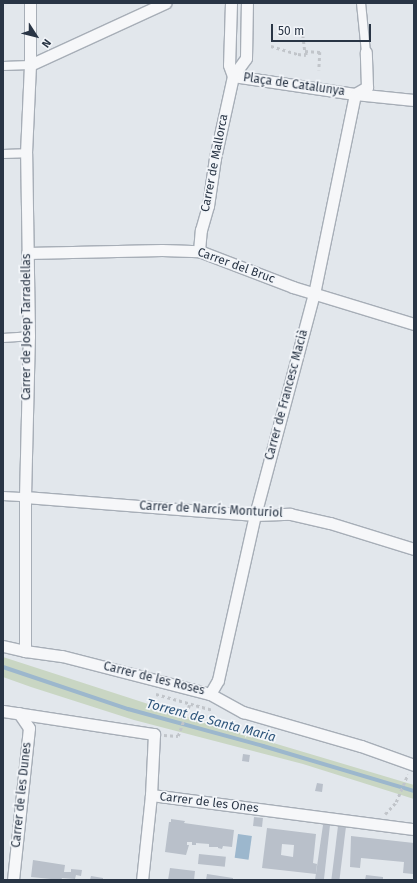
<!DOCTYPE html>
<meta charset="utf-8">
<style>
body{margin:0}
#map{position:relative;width:417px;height:883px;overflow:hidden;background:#e2e7ec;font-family:"Fira Sans",sans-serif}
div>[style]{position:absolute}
.green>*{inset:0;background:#c9d6c3}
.water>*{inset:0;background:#9cb7cd;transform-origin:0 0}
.stream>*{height:4px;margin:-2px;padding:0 2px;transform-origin:2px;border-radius:2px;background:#9cb7cd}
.building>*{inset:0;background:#b9c0ca;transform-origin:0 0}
.path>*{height:2.5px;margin-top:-1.25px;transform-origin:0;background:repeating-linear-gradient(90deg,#c1c5ca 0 3px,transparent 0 6px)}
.roads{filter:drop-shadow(1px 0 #a7aeb7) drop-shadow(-1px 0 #a7aeb7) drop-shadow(0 1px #a7aeb7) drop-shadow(0 -1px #a7aeb7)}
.pedestrian>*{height:8px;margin:-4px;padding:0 4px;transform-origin:4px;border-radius:4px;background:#f6f7f9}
.minor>*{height:11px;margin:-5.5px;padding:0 5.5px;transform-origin:5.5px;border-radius:5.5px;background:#f6f7f9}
span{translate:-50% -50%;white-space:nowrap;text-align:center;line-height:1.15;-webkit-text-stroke:3.5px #f2f5f9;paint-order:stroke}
.street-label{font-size:12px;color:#293545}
.water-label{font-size:13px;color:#30577c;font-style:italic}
.frame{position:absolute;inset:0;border:4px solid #293545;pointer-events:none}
.north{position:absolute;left:16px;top:16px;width:40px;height:40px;-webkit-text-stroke:3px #f2f5f9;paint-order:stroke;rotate:126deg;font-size:11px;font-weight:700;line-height:16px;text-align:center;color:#293545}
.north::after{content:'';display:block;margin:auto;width:14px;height:18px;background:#293545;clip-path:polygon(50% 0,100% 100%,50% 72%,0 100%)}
.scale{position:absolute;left:271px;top:24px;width:100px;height:18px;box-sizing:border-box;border:2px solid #293545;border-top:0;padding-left:5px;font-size:12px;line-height:14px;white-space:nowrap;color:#293545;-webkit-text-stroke:3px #f2f5f9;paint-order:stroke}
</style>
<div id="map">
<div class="green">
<i style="clip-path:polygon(3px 657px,210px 724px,414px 785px,414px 799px,303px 764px,134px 720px,31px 687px,3px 677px)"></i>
</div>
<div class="water">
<i style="left:238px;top:834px;width:14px;height:24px;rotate:8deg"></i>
</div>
<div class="stream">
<i style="left:3px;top:667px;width:132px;rotate:18.6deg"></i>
<i style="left:128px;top:709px;width:140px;rotate:15.3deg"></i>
<i style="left:263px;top:746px;width:158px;rotate:16.6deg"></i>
</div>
<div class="building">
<i style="left:243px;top:754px;width:7px;height:7px;rotate:8deg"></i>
<i style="clip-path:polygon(317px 783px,323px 784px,322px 792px,315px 791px)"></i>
<i style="left:254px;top:817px;width:9px;height:9px;rotate:6deg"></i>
<i style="clip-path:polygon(171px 819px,185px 821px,184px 823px,234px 830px,232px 847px,223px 846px,222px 849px,218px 848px,218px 847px,209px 847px,209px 844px,196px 843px,196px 845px,192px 845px,192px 842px,187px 842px,187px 845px,189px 845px,186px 855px,165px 852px,169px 822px,171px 822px)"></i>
<i style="clip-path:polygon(323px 825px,330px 825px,324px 879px,327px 880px,315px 880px)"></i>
<i style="left:338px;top:826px;width:8px;height:54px;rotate:7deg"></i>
<i style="clip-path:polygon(evenodd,267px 828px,316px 834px,313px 863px,317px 864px,316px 874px,262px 868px,267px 828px,282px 844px,294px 845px,293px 857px,281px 855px,282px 844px)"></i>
<i style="clip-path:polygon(351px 836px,414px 843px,413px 874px,403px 873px,404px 862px,361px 858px,360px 868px,350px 867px)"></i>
<i style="left:199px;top:854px;width:27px;height:10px;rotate:6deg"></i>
<i style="clip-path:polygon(33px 860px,65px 865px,64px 872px,71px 872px,71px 869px,82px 870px,81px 876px,76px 875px,75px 879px,62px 878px,61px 880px,31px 877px)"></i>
<i style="clip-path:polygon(170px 868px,195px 871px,194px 880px,168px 880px)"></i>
<i style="clip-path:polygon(207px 874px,233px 878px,233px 880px,206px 880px)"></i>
<i style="clip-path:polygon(366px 875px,383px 877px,383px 880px,365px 880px)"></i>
<i style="clip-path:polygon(91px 876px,103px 878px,103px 880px,90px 880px)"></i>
</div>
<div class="path">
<i style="left:303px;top:35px;width:16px;rotate:83deg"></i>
<i style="left:305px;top:51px;width:15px;rotate:4deg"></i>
<i style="left:320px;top:52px;width:18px;rotate:93deg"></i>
<i style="left:271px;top:46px;width:28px;rotate:17deg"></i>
<i style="left:298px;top:54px;width:8px;rotate:7deg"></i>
<i style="left:306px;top:55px;width:4px;rotate:-104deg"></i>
<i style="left:156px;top:694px;width:59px;rotate:15.7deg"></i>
<i style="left:164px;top:735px;width:14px;rotate:4deg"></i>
<i style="left:178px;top:736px;width:33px;rotate:-70deg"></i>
<i style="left:385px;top:814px;width:16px;rotate:-47deg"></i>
<i style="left:396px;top:802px;width:30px;rotate:-67deg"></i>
</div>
<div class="roads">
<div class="pedestrian">
<i style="left:361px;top:3px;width:49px;rotate:84.2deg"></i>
<i style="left:3px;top:66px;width:27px;rotate:-2deg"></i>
<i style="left:3px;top:154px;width:23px;rotate:-2deg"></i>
<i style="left:3px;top:338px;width:26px;rotate:-4deg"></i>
<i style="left:3px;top:496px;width:22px;rotate:3deg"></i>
</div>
<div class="minor">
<i style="left:231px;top:3px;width:62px;rotate:91.8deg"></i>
<i style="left:229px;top:65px;width:12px;rotate:70deg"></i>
<i style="left:30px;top:65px;width:149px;rotate:-24.7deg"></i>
<i style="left:233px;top:76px;width:123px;rotate:8.4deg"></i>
<i style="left:355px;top:94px;width:59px;rotate:5.8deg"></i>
<i style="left:199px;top:251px;width:21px;rotate:-85deg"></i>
<i style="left:201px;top:230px;width:25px;rotate:-74deg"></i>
<i style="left:208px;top:206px;width:49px;rotate:-81.7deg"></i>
<i style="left:215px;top:158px;width:84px;rotate:-77.6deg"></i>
<i style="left:233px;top:76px;width:22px;rotate:-54deg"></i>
<i style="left:246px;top:58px;width:55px;rotate:-89deg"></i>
<i style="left:27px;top:253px;width:135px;rotate:-1.3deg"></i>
<i style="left:162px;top:250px;width:37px;rotate:2deg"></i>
<i style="left:199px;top:251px;width:101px;rotate:21deg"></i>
<i style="left:293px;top:287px;width:127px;rotate:17deg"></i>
<i style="left:25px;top:497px;width:231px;rotate:4.5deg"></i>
<i style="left:255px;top:515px;width:35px;rotate:-2deg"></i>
<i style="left:290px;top:514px;width:41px;rotate:12.7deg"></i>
<i style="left:330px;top:523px;width:88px;rotate:17.2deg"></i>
<i style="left:3px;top:646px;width:23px;rotate:13deg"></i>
<i style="left:25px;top:651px;width:37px;rotate:8deg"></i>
<i style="left:62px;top:656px;width:153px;rotate:14.4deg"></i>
<i style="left:210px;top:694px;width:38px;rotate:29deg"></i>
<i style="left:243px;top:712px;width:123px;rotate:16.1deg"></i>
<i style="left:361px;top:746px;width:56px;rotate:19.7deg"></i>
<i style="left:25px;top:651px;width:154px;rotate:-90deg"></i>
<i style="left:25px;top:497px;width:161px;rotate:-88.6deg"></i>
<i style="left:29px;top:336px;width:183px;rotate:-90.9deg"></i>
<i style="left:26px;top:153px;width:88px;rotate:-87.4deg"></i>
<i style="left:30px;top:65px;width:62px;rotate:-90deg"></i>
<i style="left:210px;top:694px;width:16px;rotate:-60deg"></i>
<i style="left:218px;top:680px;width:169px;rotate:-77.4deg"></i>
<i style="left:255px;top:515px;width:229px;rotate:-75.1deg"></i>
<i style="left:314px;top:294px;width:204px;rotate:-78.4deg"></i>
<i style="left:355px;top:94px;width:14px;rotate:-30deg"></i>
<i style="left:367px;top:87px;width:35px;rotate:-92deg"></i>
<i style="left:3px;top:711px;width:153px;rotate:8.7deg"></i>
<i style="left:154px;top:734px;width:61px;rotate:92.8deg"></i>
<i style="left:151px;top:795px;width:85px;rotate:96deg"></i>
<i style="left:151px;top:795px;width:265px;rotate:7.4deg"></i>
<i style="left:13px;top:880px;width:153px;rotate:-84deg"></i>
<i style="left:29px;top:728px;width:18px;rotate:-124deg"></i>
</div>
</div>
<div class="street-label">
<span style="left:294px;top:85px;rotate:8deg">Plaça de Catalunya</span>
<span style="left:215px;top:163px;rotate:-79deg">Carrer de Mallorca</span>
<span style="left:236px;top:266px;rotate:20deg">Carrer del Bruc</span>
<span style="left:27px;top:327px;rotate:-90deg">Carrer de Josep Tarradellas</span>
<span style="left:287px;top:395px;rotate:-75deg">Carrer de Francesc Macià</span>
<span style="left:211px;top:510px;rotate:3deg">Carrer de Narcís Monturiol</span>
<span style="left:154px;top:679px;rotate:14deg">Carrer de les Roses</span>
<span style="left:22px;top:795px;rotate:-84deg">Carrer de les Dunes</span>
<span style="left:209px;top:803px;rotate:7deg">Carrer de les Ones</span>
</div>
<div class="water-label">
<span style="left:211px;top:721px;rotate:15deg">Torrent de Santa Maria</span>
</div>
<div class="frame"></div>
<div class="north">N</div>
<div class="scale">50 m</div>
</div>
